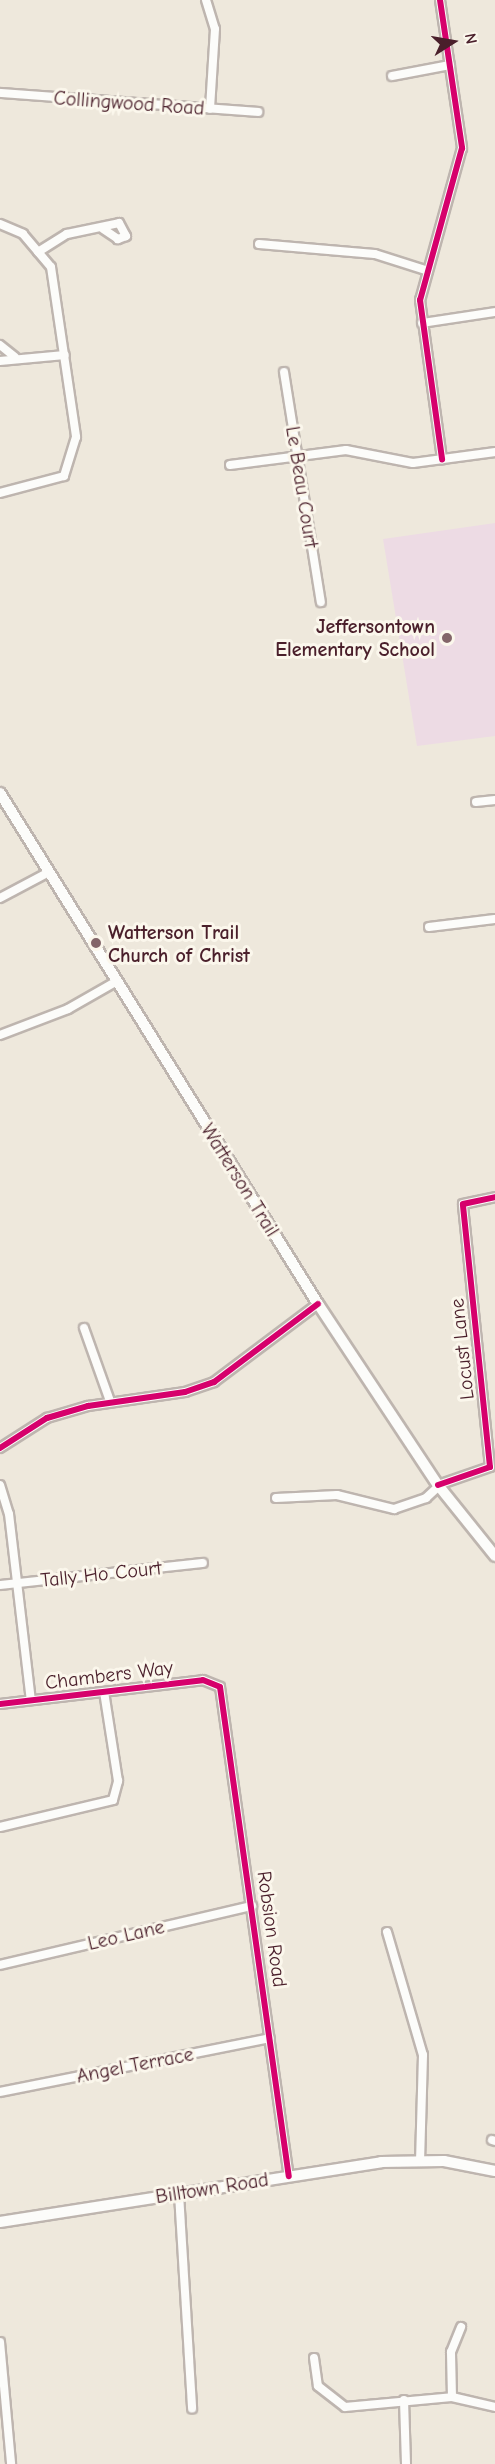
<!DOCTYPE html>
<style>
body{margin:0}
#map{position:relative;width:495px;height:2464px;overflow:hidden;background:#eee8dc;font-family:"Comic Neue",sans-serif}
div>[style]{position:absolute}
.built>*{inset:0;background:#eddbe4}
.roads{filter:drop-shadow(2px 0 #beb5af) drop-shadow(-2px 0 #beb5af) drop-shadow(0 2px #beb5af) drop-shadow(0 -2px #beb5af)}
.street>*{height:8px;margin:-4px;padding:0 4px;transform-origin:4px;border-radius:4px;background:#fcfcfa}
.secondary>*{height:10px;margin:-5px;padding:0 5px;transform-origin:5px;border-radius:5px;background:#fcfcfa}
.cycleway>*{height:6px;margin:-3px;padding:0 3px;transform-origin:3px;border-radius:3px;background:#d6006c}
.dots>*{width:16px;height:16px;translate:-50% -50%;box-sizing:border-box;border:3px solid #fbf7ec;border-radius:50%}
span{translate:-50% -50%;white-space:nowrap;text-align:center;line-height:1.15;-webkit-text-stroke:6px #fbf7ec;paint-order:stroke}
.street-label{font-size:20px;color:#4a1f2b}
.poi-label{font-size:20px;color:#4a1f2b;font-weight:700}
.right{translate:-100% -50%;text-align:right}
.left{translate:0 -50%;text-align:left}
.north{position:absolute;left:423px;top:12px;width:60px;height:60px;-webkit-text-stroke:4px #fbf7ec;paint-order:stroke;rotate:79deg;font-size:16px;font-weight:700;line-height:24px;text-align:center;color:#4a1f2b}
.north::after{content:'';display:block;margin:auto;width:21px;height:27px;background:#4a1f2b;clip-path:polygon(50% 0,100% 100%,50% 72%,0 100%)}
</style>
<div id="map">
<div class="built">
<i style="clip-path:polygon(495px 523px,495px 736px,417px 746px,383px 539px)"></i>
</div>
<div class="roads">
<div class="street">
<i style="left:206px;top:0;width:30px;rotate:73deg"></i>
<i style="left:215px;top:29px;width:80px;rotate:93.6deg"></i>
<i style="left:440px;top:0;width:150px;rotate:81.5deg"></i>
<i style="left:462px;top:148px;width:158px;rotate:105.4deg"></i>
<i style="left:420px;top:300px;width:161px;rotate:82.1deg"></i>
<i style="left:392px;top:76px;width:59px;rotate:-10.7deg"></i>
<i style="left:0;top:93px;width:259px;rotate:4.2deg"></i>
<i style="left:0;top:224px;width:25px;rotate:23deg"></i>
<i style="left:23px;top:234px;width:43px;rotate:49.7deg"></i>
<i style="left:51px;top:267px;width:172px;rotate:81.6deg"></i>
<i style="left:76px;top:437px;width:41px;rotate:107.1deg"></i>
<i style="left:64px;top:476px;width:66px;rotate:165.1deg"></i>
<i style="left:259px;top:244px;width:116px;rotate:4.9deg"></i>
<i style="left:375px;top:254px;width:52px;rotate:17.7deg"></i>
<i style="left:38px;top:252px;width:34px;rotate:-32deg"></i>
<i style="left:67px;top:234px;width:53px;rotate:-11.9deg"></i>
<i style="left:119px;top:223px;width:15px;rotate:62deg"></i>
<i style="left:126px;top:236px;width:9px;rotate:159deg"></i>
<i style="left:118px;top:239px;width:18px;rotate:-146deg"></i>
<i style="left:422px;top:323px;width:74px;rotate:-8.6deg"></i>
<i style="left:0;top:345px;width:19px;rotate:39deg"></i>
<i style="left:0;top:361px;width:65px;rotate:-5.3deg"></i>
<i style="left:284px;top:372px;width:233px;rotate:80.9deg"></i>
<i style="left:230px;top:465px;width:117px;rotate:-7.4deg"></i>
<i style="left:346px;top:450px;width:68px;rotate:11deg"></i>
<i style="left:413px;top:463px;width:83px;rotate:-7.6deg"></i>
<i style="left:476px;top:802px;width:19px;rotate:-6deg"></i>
<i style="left:0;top:898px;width:55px;rotate:-28deg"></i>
<i style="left:429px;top:927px;width:66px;rotate:-6.9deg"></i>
<i style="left:0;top:1035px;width:73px;rotate:-20.9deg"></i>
<i style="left:68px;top:1009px;width:56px;rotate:-29.7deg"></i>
<i style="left:84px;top:1328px;width:77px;rotate:70.4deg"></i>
<i style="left:0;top:1448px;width:56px;rotate:-32.6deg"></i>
<i style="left:47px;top:1418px;width:43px;rotate:-16.3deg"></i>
<i style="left:88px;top:1406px;width:98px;rotate:-8.2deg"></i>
<i style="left:185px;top:1392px;width:31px;rotate:-19deg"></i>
<i style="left:214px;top:1382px;width:130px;rotate:-36.9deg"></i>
<i style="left:0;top:1485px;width:30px;rotate:73deg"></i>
<i style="left:9px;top:1514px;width:187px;rotate:83.3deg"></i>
<i style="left:438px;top:1485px;width:55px;rotate:-19.1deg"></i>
<i style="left:490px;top:1467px;width:264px;rotate:-95.9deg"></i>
<i style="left:463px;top:1204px;width:33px;rotate:-12deg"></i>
<i style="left:276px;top:1498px;width:61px;rotate:-2.8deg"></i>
<i style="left:337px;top:1495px;width:59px;rotate:13.8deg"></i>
<i style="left:394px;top:1509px;width:34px;rotate:-19deg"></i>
<i style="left:426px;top:1498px;width:18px;rotate:-43deg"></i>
<i style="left:0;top:1585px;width:204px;rotate:-6.2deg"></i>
<i style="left:0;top:1704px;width:204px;rotate:-6.7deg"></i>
<i style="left:203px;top:1680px;width:18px;rotate:22deg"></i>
<i style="left:220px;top:1687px;width:494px;rotate:82deg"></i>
<i style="left:0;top:1827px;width:116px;rotate:-13.4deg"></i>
<i style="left:113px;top:1800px;width:20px;rotate:-75deg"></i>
<i style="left:118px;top:1781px;width:90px;rotate:-98.9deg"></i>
<i style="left:387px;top:1932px;width:128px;rotate:73.7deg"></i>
<i style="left:423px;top:2055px;width:105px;rotate:91.6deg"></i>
<i style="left:0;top:1965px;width:259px;rotate:-13.2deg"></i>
<i style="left:0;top:2092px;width:275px;rotate:-11.3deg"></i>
<i style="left:492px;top:2140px;width:3px;rotate:18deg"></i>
<i style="left:179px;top:2194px;width:215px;rotate:86.5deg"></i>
<i style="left:0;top:2342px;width:122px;rotate:84.8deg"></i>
<i style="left:314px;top:2358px;width:28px;rotate:82deg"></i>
<i style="left:318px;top:2386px;width:34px;rotate:38deg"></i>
<i style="left:345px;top:2407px;width:107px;rotate:-5.3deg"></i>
<i style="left:452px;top:2397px;width:44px;rotate:13.1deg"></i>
<i style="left:452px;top:2397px;width:45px;rotate:-91.3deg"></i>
<i style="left:451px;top:2352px;width:27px;rotate:-68deg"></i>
<i style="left:404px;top:2400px;width:64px;rotate:88.2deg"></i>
</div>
<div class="secondary">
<i style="left:0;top:793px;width:602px;rotate:58.11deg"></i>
<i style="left:318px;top:1304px;width:217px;rotate:56.5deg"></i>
<i style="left:438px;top:1485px;width:91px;rotate:51.2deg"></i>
<i style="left:0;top:2222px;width:386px;rotate:-8.9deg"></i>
<i style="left:381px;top:2162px;width:63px;rotate:-0.9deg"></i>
<i style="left:444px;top:2161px;width:52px;rotate:11.1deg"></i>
</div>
</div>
<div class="cycleway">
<i style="left:440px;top:0;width:150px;rotate:81.5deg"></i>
<i style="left:462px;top:148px;width:158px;rotate:105.4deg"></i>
<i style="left:420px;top:300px;width:161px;rotate:82.1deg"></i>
<i style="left:0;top:1448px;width:56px;rotate:-32.6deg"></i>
<i style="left:47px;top:1418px;width:43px;rotate:-16.3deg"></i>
<i style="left:88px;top:1406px;width:98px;rotate:-8.2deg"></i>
<i style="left:185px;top:1392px;width:31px;rotate:-19deg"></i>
<i style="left:214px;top:1382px;width:130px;rotate:-36.9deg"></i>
<i style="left:438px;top:1485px;width:55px;rotate:-19.1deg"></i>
<i style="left:490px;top:1467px;width:264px;rotate:-95.9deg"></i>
<i style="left:463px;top:1204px;width:33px;rotate:-12deg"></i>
<i style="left:0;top:1704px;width:204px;rotate:-6.7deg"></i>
<i style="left:203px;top:1680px;width:18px;rotate:22deg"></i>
<i style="left:220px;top:1687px;width:494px;rotate:82deg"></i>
</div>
<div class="dots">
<i style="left:447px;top:638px;background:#836569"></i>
<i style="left:96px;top:943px;background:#836569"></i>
</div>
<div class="street-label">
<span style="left:129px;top:103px;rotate:4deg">Collingwood Road</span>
<span style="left:302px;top:487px;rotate:81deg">Le Beau Court</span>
<span style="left:240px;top:1180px;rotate:58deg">Watterson Trail</span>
<span style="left:462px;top:1349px;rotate:-96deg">Locust Lane</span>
<span style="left:101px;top:1574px;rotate:-6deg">Tally Ho Court</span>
<span style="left:109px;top:1675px;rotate:-7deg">Chambers Way</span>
<span style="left:272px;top:1929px;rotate:82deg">Robsion Road</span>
<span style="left:126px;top:1935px;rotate:-13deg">Leo Lane</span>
<span style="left:135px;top:2065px;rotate:-11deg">Angel Terrace</span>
<span style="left:212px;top:2188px;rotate:-9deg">Billtown Road</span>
</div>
<div class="poi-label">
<span class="right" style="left:435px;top:638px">Jeffersontown<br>Elementary School</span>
<span class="left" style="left:108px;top:944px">Watterson Trail<br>Church of Christ</span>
</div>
<div class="north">N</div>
</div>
